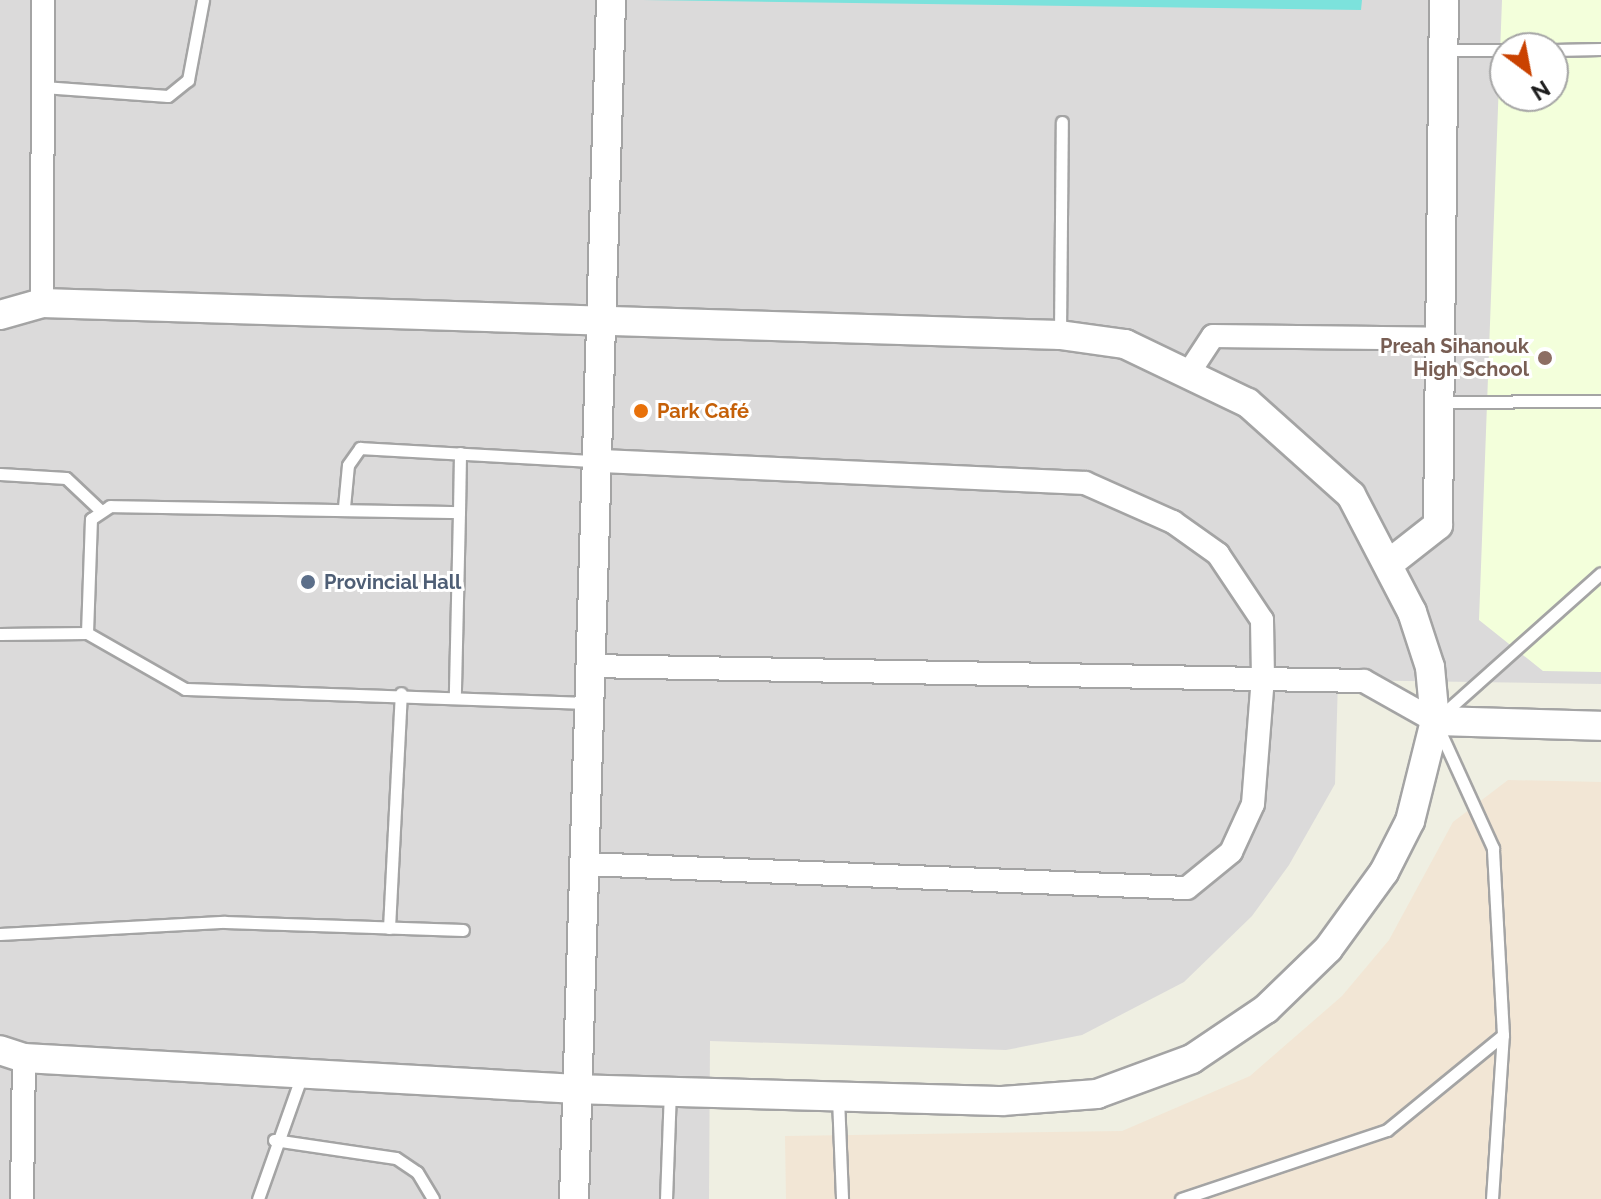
<!DOCTYPE html>
<meta charset="utf-8">
<style>
body{margin:0}
#map{position:relative;width:1601px;height:1199px;overflow:hidden;background:#efefe2;font-family:Raleway,sans-serif}
div>[style]{position:absolute}
.residential>*{inset:0;background:#dbdada}
.education>*{inset:0;background:#f3ffdb}
.military>*{inset:0;background:#f2e6d5}
.pitch>*{inset:0;background:#7ce2dc}
.roads{filter:drop-shadow(2px 0 #a4a4a4) drop-shadow(-2px 0 #a4a4a4) drop-shadow(0 2px #a4a4a4) drop-shadow(0 -2px #a4a4a4)}
.service>*{height:11px;margin:-5.5px;padding:0 5.5px;transform-origin:5.5px;border-radius:5.5px;background:#fff}
.minor>*{height:22px;margin:-11px;padding:0 11px;transform-origin:11px;border-radius:11px;background:#fff}
.tertiary>*{height:28px;margin:-14px;padding:0 14px;transform-origin:14px;border-radius:14px;background:#fff}
.dots>*{width:22px;height:22px;translate:-50% -50%;box-sizing:border-box;border:4px solid #fff;border-radius:50%}
span{translate:-50% -50%;white-space:nowrap;text-align:center;line-height:1.15;-webkit-text-stroke:6px #fff;paint-order:stroke}
.education-label{font-size:20px;color:#785e54;font-weight:700}
.right{translate:-100% -50%;text-align:right}
.food-label{font-size:20px;color:#c56008;font-weight:700}
.left{translate:0 -50%;text-align:left}
.service-label{font-size:20px;color:#4e5e75;font-weight:700}
.north{position:absolute;left:1489px;top:32px;width:80px;height:80px;box-sizing:border-box;background:#fff;border:2px solid #a5a5a5;border-radius:50%;rotate:148deg;font-size:22px;font-weight:700;line-height:32px;text-align:center;color:#1d1d1d}
.north::after{content:'';display:block;margin:auto;width:28px;height:36px;background:#ca4200;clip-path:polygon(50% 0,100% 100%,50% 72%,0 100%)}
</style>
<div id="map">
<div class="residential">
<i style="clip-path:polygon(evenodd,0 0,1601px 0,1601px 684px,1338px 680px,1335px 784px,1289px 865px,1252px 916px,1184px 982px,1082px 1035px,1006px 1050px,710px 1041px,709px 1199px,0 1199px,0 0,1505px 48px,1553px 48px,1553px 96px,1505px 96px,1505px 48px)"></i>
</div>
<div class="education">
<i style="clip-path:polygon(evenodd,1502px 0,1601px 0,1601px 672px,1543px 671px,1479px 620px,1502px 0,1505px 48px,1553px 48px,1553px 96px,1505px 96px,1505px 48px)"></i>
</div>
<div class="military">
<i style="clip-path:polygon(1508px 780px,1601px 782px,1601px 1199px,786px 1199px,785px 1136px,1122px 1131px,1250px 1076px,1342px 996px,1389px 940px,1453px 822px)"></i>
</div>
<div class="pitch">
<i style="clip-path:polygon(643px 0,1362px 0,1361px 10px)"></i>
</div>
<div class="roads">
<div class="service">
<i style="left:1446px;top:50px;width:59px"></i>
<i style="left:1553px;top:50px;width:48px;rotate:-1.2deg"></i>
<i style="left:43px;top:87px;width:125px;rotate:4.1deg"></i>
<i style="left:168px;top:96px;width:26px;rotate:-39deg"></i>
<i style="left:188px;top:80px;width:81px;rotate:-79.4deg"></i>
<i style="left:1060px;top:334px;width:212px;rotate:-89.5deg"></i>
<i style="left:1442px;top:402px;width:159px;rotate:-0.4deg"></i>
<i style="left:0;top:474px;width:66px;rotate:3.5deg"></i>
<i style="left:66px;top:478px;width:47px;rotate:43.3deg"></i>
<i style="left:344px;top:507px;width:42px;rotate:-84.6deg"></i>
<i style="left:348px;top:465px;width:21px;rotate:-55deg"></i>
<i style="left:360px;top:448px;width:235px;rotate:3.2deg"></i>
<i style="left:459px;top:512px;width:59px;rotate:-89deg"></i>
<i style="left:87px;top:633px;width:114px;rotate:-88deg"></i>
<i style="left:91px;top:519px;width:23px;rotate:-34deg"></i>
<i style="left:110px;top:506px;width:349px;rotate:1deg"></i>
<i style="left:459px;top:512px;width:183px;rotate:91.3deg"></i>
<i style="left:0;top:634px;width:87px;rotate:-0.7deg"></i>
<i style="left:87px;top:633px;width:113px;rotate:29.7deg"></i>
<i style="left:185px;top:689px;width:404px;rotate:2deg"></i>
<i style="left:389px;top:928px;width:235px;rotate:-87.1deg"></i>
<i style="left:0;top:934px;width:225px;rotate:-3.1deg"></i>
<i style="left:225px;top:922px;width:238px;rotate:1.9deg"></i>
<i style="left:838px;top:1098px;width:101px;rotate:87.7deg"></i>
<i style="left:274px;top:1140px;width:123px;rotate:8.4deg"></i>
<i style="left:396px;top:1158px;width:25px;rotate:34deg"></i>
<i style="left:417px;top:1172px;width:31px;rotate:59deg"></i>
<i style="left:258px;top:1199px;width:132px;rotate:-70.5deg"></i>
<i style="left:666px;top:1199px;width:108px;rotate:-87.9deg"></i>
<i style="left:1181px;top:1199px;width:217px;rotate:-18.5deg"></i>
<i style="left:1387px;top:1130px;width:150px;rotate:-39.3deg"></i>
<i style="left:1492px;top:1199px;width:164px;rotate:-86.2deg"></i>
<i style="left:1503px;top:1035px;width:187px;rotate:-93.1deg"></i>
<i style="left:1493px;top:848px;width:140px;rotate:-114.5deg"></i>
<i style="left:1435px;top:721px;width:222px;rotate:-41.7deg"></i>
</div>
<div class="minor">
<i style="left:42px;top:303px;width:303px;rotate:-89.8deg"></i>
<i style="left:1188px;top:374px;width:45px;rotate:-56.7deg"></i>
<i style="left:1213px;top:336px;width:231px;rotate:0.7deg"></i>
<i style="left:590px;top:666px;width:774px;rotate:1.11deg"></i>
<i style="left:1364px;top:681px;width:81px;rotate:29.4deg"></i>
<i style="left:584px;top:864px;width:603px;rotate:2.28deg"></i>
<i style="left:1187px;top:888px;width:57px;rotate:-39.3deg"></i>
<i style="left:1231px;top:852px;width:53px;rotate:-65.4deg"></i>
<i style="left:1253px;top:804px;width:126px;rotate:-85.5deg"></i>
<i style="left:1263px;top:678px;width:58px;rotate:-91deg"></i>
<i style="left:1262px;top:620px;width:79px;rotate:-123.7deg"></i>
<i style="left:1218px;top:554px;width:55px;rotate:-144.6deg"></i>
<i style="left:1173px;top:522px;width:96px;rotate:-156.1deg"></i>
<i style="left:1085px;top:483px;width:489px;rotate:-177.4deg"></i>
<i style="left:22px;top:1199px;width:141px;rotate:-89.2deg"></i>
</div>
<div class="tertiary">
<i style="left:0;top:315px;width:44px;rotate:-15.9deg"></i>
<i style="left:42px;top:303px;width:1019px;rotate:1.8deg"></i>
<i style="left:1060px;top:335px;width:66px;rotate:7.9deg"></i>
<i style="left:1125px;top:344px;width:136px;rotate:25.6deg"></i>
<i style="left:1248px;top:403px;width:138px;rotate:41.8deg"></i>
<i style="left:1351px;top:495px;width:132px;rotate:62.5deg"></i>
<i style="left:1412px;top:612px;width:58px;rotate:71.9deg"></i>
<i style="left:1430px;top:667px;width:54px;rotate:84.7deg"></i>
<i style="left:1435px;top:721px;width:103px;rotate:104deg"></i>
<i style="left:1410px;top:821px;width:57px;rotate:117deg"></i>
<i style="left:1384px;top:872px;width:95px;rotate:126deg"></i>
<i style="left:1328px;top:949px;width:86px;rotate:135.9deg"></i>
<i style="left:1266px;top:1009px;width:89px;rotate:146deg"></i>
<i style="left:1192px;top:1059px;width:101px;rotate:159.8deg"></i>
<i style="left:1097px;top:1094px;width:95px;rotate:175.8deg"></i>
<i style="left:1002px;top:1101px;width:425px;rotate:-178.4deg"></i>
<i style="left:577px;top:1089px;width:554px;rotate:-176.79deg"></i>
<i style="left:24px;top:1058px;width:25px;rotate:-162deg"></i>
<i style="left:1391px;top:562px;width:60px;rotate:-38.2deg"></i>
<i style="left:1438px;top:525px;width:525px;rotate:-89.35deg"></i>
<i style="left:1435px;top:721px;width:166px;rotate:1.7deg"></i>
<i style="left:574px;top:1199px;width:1200px;rotate:-88.23deg"></i>
</div>
</div>
<div class="dots">
<i style="left:1545px;top:358px;background:#8d6e63"></i>
<i style="left:641px;top:411px;background:#e8710a"></i>
<i style="left:308px;top:582px;background:#5c6f8a"></i>
</div>
<div class="education-label">
<span class="right" style="left:1529px;top:358px">Preah Sihanouk<br>High School</span>
</div>
<div class="food-label">
<span class="left" style="left:657px;top:411px">Park Café</span>
</div>
<div class="service-label">
<span class="left" style="left:324px;top:582px">Provincial Hall</span>
</div>
<div class="north">N</div>
</div>
